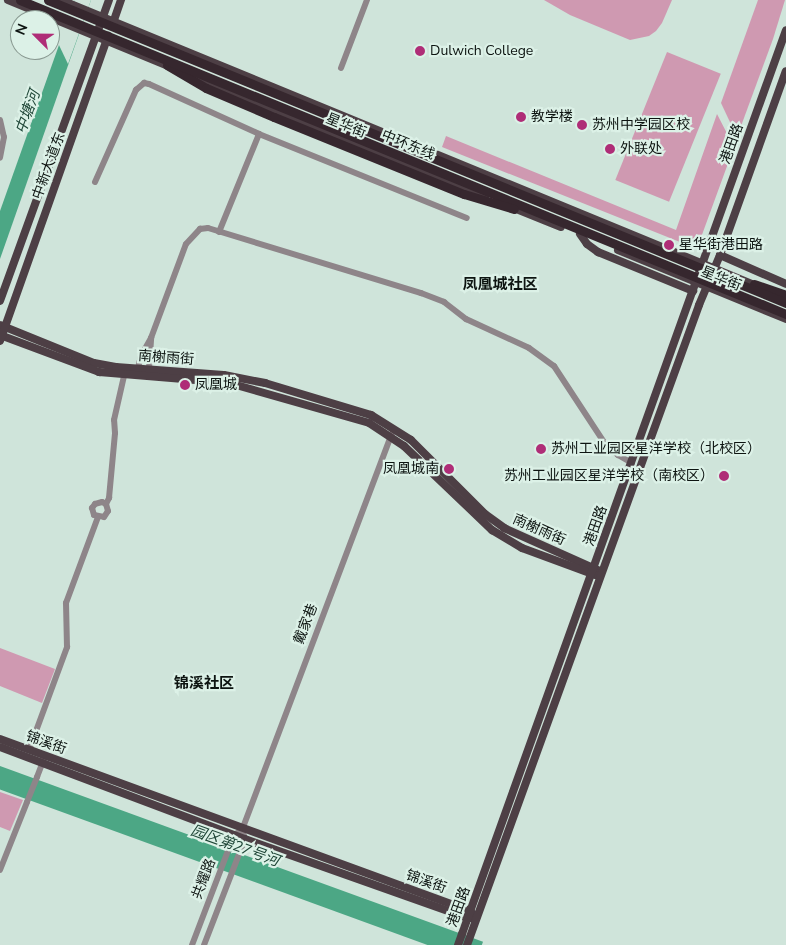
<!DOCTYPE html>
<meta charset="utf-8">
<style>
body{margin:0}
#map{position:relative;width:786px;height:945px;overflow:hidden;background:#cfe4da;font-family:"Nunito Sans","Noto Sans SC",sans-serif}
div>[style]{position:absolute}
.green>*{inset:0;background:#cf99b1;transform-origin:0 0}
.water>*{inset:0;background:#4ca785;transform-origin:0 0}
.pier>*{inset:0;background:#cfe4da}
.minor>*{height:6px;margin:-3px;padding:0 3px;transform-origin:3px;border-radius:3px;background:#8e8589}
.major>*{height:8px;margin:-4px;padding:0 4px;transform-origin:4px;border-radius:4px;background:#4d3f45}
.highway>*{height:9px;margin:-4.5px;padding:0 4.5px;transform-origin:4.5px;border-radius:4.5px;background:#36272e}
.minor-bridge>*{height:6px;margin:-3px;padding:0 3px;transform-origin:3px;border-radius:3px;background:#8e8589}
.major-bridge>*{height:8px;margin:-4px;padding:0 4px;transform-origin:4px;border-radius:4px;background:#4d3f45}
.highway-bridge>*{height:9px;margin:-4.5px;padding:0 4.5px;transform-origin:4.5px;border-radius:4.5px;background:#36272e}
.dots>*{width:14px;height:14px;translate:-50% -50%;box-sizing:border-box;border:2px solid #dcf1e7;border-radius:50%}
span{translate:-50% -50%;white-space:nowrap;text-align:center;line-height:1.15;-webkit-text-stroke:4.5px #dcf1e7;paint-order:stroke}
.poi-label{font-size:14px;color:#0d1411}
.left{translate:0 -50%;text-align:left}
.right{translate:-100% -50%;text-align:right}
.street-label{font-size:14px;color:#0d1411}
.water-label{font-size:15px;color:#1f4637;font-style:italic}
.neighbourhood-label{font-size:15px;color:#0d1411;font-weight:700}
.north{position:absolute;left:10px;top:10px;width:50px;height:50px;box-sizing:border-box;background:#dcf1e7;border:1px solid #899991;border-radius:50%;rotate:293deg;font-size:14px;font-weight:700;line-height:20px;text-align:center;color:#0d1411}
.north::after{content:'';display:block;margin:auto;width:18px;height:22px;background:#af2d77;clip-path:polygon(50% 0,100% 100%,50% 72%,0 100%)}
</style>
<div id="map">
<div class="green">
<i style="clip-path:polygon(544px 0,672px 0,662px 23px,656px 31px,649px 36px,630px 40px,570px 15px)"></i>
<i style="clip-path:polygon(758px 0,785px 0,773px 39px,737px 137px,721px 103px)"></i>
<i style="left:667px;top:52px;width:58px;height:138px;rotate:22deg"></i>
<i style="clip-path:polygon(717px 114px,734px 147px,699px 243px,695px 248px,442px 147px,446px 136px,676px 230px)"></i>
<i style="clip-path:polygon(0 648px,55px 669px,42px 703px,0 686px)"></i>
<i style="clip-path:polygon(0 792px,23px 800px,10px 831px,0 827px)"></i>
</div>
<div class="water">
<i style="clip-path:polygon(75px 0,91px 0,0 259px,0 211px)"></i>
<i style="left:0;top:766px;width:514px;height:22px;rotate:20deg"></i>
</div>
<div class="pier">
<i style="clip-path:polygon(75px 0,91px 0,68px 64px,58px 43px)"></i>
</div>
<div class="minor">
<i style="left:341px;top:68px;width:73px;rotate:-69.1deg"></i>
<i style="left:0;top:120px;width:17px;rotate:77deg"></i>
<i style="left:4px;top:137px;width:21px;rotate:101deg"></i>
<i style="left:95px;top:182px;width:101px;rotate:-66deg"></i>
<i style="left:136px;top:90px;width:11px;rotate:-41deg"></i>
<i style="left:144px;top:83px;width:5px;rotate:11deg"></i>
<i style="left:149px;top:84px;width:121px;rotate:24.4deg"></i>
<i style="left:259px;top:134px;width:224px;rotate:22deg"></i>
<i style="left:219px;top:232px;width:106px;rotate:-67.8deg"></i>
<i style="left:138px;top:368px;width:12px;rotate:-76deg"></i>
<i style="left:141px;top:356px;width:21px;rotate:-61deg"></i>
<i style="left:151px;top:338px;width:100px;rotate:-69.6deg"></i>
<i style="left:186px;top:244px;width:21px;rotate:-47deg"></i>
<i style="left:200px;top:229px;width:8px;rotate:-7deg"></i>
<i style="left:208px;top:228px;width:223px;rotate:17deg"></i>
<i style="left:421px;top:293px;width:25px;rotate:21deg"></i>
<i style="left:444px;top:302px;width:28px;rotate:38deg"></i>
<i style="left:466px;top:319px;width:69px;rotate:24.7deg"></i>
<i style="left:529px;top:348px;width:31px;rotate:36deg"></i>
<i style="left:554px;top:366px;width:91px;rotate:56.7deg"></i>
<i style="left:604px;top:442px;width:19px;rotate:43deg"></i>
<i style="left:618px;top:455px;width:16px;rotate:30deg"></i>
<i style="left:149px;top:369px;width:31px;rotate:-86deg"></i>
<i style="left:106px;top:504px;width:4px;rotate:-153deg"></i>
<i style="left:102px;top:502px;width:7px;rotate:164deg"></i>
<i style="left:95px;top:504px;width:5px;rotate:127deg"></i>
<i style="left:92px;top:508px;width:7px;rotate:74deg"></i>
<i style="left:94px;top:515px;width:10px;rotate:11deg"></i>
<i style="left:104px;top:517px;width:7px;rotate:-56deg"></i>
<i style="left:108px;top:511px;width:7px;rotate:-106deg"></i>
<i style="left:106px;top:504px;width:7px;rotate:-63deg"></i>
<i style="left:109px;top:498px;width:65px;rotate:-84.7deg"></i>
<i style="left:115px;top:433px;width:13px;rotate:-94deg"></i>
<i style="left:114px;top:420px;width:45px;rotate:-77.2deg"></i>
<i style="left:29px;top:750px;width:110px;rotate:-69.7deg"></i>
<i style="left:67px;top:647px;width:44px;rotate:-91.3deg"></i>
<i style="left:66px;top:603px;width:92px;rotate:-69.6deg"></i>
<i style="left:37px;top:777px;width:19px;rotate:-69deg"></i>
<i style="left:242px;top:830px;width:424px;rotate:-69.3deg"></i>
<i style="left:0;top:870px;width:73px;rotate:-68.3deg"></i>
<i style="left:192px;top:945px;width:118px;rotate:-69.1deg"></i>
<i style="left:234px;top:835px;width:9px;rotate:-32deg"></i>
<i style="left:204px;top:945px;width:114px;rotate:-68.9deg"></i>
<i style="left:245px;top:839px;width:9px;rotate:-108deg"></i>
</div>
<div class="major">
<i style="left:8px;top:0;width:178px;rotate:22.4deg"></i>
<i style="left:61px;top:0;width:752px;rotate:22.34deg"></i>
<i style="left:112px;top:26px;width:28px;rotate:-71deg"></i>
<i style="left:190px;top:75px;width:319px;rotate:22.3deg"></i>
<i style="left:509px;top:206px;width:56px;rotate:22deg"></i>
<i style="left:580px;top:234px;width:12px;rotate:55deg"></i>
<i style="left:587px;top:244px;width:14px;rotate:36deg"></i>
<i style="left:598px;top:252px;width:103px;rotate:22.3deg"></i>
<i style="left:618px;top:250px;width:182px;rotate:22.3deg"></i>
<i style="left:720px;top:255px;width:72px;rotate:23.7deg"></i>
<i style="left:0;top:301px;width:320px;rotate:-70.1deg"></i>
<i style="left:0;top:325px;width:101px;rotate:22deg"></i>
<i style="left:94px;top:363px;width:22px;rotate:10deg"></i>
<i style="left:116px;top:367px;width:108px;rotate:4.2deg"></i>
<i style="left:224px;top:375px;width:42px;rotate:11deg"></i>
<i style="left:265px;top:383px;width:111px;rotate:16.8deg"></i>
<i style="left:371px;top:415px;width:47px;rotate:32deg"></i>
<i style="left:411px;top:440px;width:105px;rotate:45deg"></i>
<i style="left:485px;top:514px;width:24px;rotate:36deg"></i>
<i style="left:504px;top:528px;width:103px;rotate:24.1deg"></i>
<i style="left:0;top:335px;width:106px;rotate:20.5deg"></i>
<i style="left:99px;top:372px;width:130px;rotate:4.8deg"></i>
<i style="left:229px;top:383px;width:146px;rotate:15.9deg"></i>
<i style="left:369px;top:423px;width:42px;rotate:33.3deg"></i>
<i style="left:404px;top:446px;width:122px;rotate:43.7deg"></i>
<i style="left:492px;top:530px;width:35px;rotate:31deg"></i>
<i style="left:522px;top:548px;width:78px;rotate:20.3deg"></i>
<i style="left:0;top:341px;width:324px;rotate:-70.5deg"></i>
<i style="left:0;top:739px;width:500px;rotate:20.1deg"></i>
<i style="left:470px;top:911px;width:6px;rotate:45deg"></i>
<i style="left:0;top:747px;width:262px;rotate:20.6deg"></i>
<i style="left:245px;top:839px;width:237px;rotate:19.5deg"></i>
<i style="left:468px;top:918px;width:5px"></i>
<i style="left:462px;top:934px;width:960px;rotate:-70.28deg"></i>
<i style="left:467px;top:945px;width:681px;rotate:-70.07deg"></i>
<i style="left:699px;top:305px;width:54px;rotate:-67.2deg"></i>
<i style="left:720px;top:255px;width:195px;rotate:-70.3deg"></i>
</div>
<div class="highway">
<i style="left:167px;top:65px;width:45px;rotate:30.5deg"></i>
<i style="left:206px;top:88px;width:74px;rotate:23.1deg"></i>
<i style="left:754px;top:284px;width:34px;rotate:19deg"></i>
</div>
<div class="minor-bridge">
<i style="left:27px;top:802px;width:27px;rotate:-68deg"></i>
</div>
<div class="major-bridge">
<i style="left:458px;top:945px;width:12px;rotate:-70deg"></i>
</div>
<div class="highway-bridge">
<i style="left:20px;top:0;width:828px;rotate:22.29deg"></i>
<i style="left:48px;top:0;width:798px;rotate:22.32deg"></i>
<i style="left:274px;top:117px;width:205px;rotate:22.1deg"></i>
<i style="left:464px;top:194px;width:52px;rotate:16.7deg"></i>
</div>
<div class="dots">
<i style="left:420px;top:51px;background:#af2d77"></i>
<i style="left:521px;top:117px;background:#af2d77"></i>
<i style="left:582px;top:125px;background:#af2d77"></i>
<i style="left:610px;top:149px;background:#af2d77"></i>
<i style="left:669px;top:245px;background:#af2d77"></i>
<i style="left:185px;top:385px;background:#af2d77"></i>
<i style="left:541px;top:449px;background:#af2d77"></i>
<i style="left:449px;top:469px;background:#af2d77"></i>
<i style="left:724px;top:476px;background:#af2d77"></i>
</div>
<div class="poi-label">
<span class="left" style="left:430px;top:51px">Dulwich College</span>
<span class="left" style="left:531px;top:117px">教学楼</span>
<span class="left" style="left:592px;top:125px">苏州中学园区校</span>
<span class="left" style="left:620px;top:149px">外联处</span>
<span class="left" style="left:679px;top:245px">星华街港田路</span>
<span class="left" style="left:195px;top:385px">凤凰城</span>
<span class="left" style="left:551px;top:449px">苏州工业园区星洋学校（北校区）</span>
<span class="right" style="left:439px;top:469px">凤凰城南</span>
<span class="right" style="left:714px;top:476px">苏州工业园区星洋学校（南校区）</span>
</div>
<div class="street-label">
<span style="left:346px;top:126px;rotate:22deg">星华街</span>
<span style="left:732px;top:144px;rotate:-70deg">港田路</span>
<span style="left:408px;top:145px;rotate:22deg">中环东线</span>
<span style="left:49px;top:166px;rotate:-70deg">中新大道东</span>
<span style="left:721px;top:279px;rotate:22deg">星华街</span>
<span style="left:166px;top:358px;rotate:4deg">南榭雨街</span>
<span style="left:596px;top:526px;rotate:-70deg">港田路</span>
<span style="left:539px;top:530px;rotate:24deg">南榭雨街</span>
<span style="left:306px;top:624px;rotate:-69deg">戴家巷</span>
<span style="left:46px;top:743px;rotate:20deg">锦溪街</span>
<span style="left:204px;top:879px;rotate:-69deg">共耀路</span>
<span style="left:426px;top:882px;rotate:20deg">锦溪街</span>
<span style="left:459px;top:907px;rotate:-70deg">港田路</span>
</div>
<div class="water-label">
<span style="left:28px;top:112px;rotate:-70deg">中塘河</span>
<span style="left:235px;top:846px;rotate:20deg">园区第27号河</span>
</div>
<div class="neighbourhood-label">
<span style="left:500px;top:285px">凤凰城社区</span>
<span style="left:204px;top:684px">锦溪社区</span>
</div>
<div class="north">N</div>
</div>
